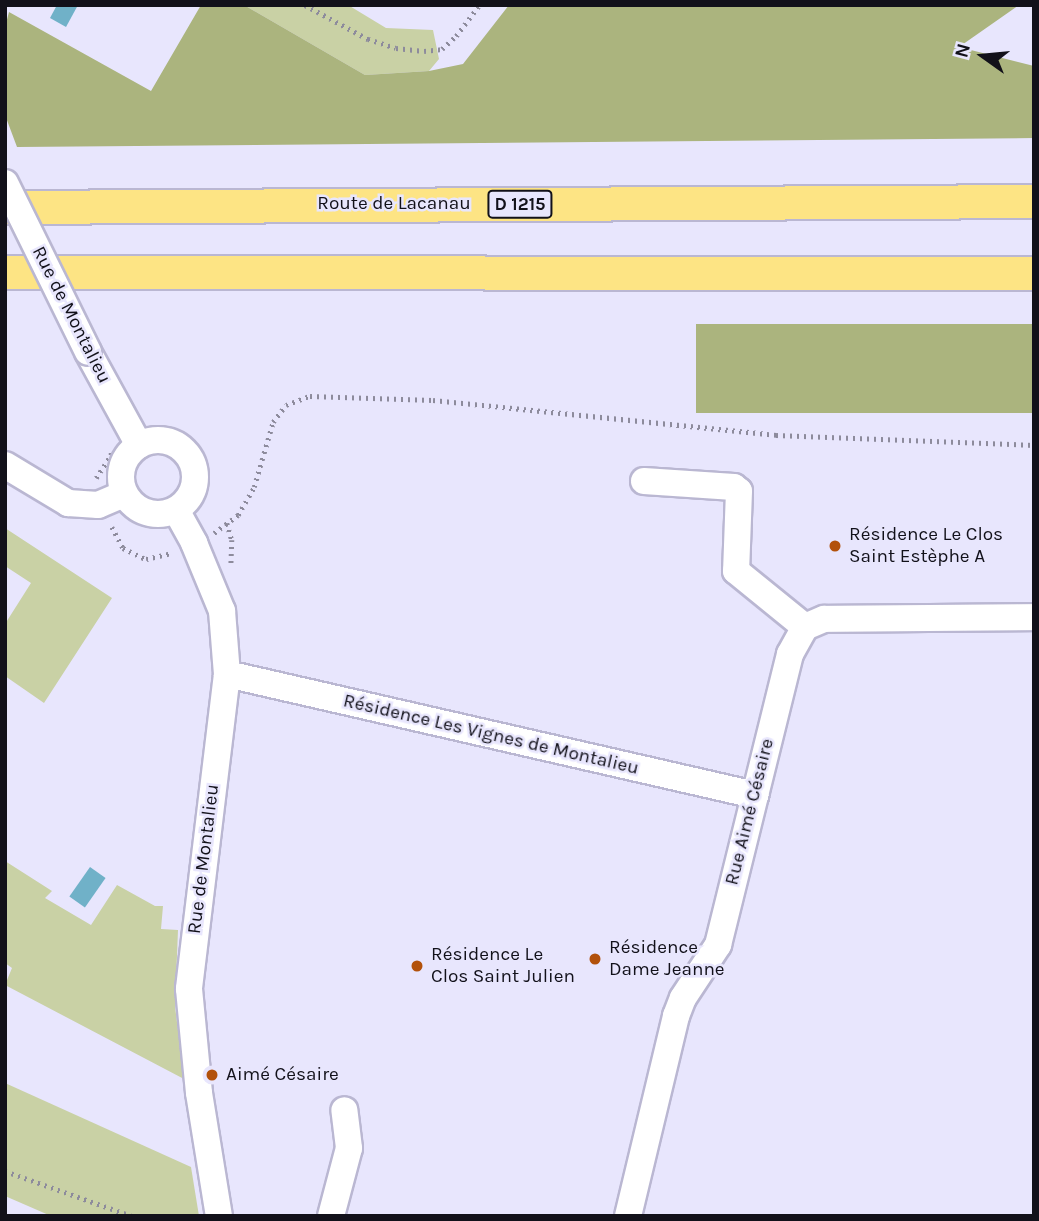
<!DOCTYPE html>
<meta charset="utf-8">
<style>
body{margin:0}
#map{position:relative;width:1039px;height:1221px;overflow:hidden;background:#e8e6fd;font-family:Karla,sans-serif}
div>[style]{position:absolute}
.green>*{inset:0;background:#c9d1a5}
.forest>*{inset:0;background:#abb47e;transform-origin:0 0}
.water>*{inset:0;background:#70b1c8;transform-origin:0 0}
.path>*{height:4.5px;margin-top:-2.25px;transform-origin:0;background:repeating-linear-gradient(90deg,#8d8b9c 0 2px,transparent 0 7px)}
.roads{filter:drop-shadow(2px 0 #bab7d2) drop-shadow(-2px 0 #bab7d2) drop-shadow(0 2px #bab7d2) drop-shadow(0 -2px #bab7d2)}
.minor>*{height:26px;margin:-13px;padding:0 13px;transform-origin:13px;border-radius:13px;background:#fff}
.minor>.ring{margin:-13px;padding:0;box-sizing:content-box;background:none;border:26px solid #fff;border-radius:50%}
.major>*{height:33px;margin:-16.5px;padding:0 16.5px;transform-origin:16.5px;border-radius:16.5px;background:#fde484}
.bridges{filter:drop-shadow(2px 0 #bab7d2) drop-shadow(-2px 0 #bab7d2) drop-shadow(0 2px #bab7d2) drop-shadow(0 -2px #bab7d2)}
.minor-bridge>*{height:26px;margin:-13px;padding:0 13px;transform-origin:13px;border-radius:13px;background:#fff}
.dots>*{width:19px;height:19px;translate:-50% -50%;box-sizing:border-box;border:4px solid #e8e6fd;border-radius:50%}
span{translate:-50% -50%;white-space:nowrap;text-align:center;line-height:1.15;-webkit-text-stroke:5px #e8e6fd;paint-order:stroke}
.shield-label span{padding:2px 5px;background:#e8e6fd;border:2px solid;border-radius:5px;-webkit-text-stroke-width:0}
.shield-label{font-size:18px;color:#12111a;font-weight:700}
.street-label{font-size:19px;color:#12111a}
.poi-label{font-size:19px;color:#12111a}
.left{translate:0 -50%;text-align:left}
.frame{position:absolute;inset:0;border:7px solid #12111a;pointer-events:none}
.north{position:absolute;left:948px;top:21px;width:70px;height:70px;-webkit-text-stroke:5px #e8e6fd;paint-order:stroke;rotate:285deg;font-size:19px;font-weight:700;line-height:28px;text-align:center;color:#12111a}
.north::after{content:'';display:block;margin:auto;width:24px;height:32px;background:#12111a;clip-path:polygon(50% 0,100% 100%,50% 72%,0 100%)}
</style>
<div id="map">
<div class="green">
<i style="clip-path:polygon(244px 5px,348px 5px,386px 28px,433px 30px,439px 59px,429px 71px,365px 75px)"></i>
<i style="clip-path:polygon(5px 528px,112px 598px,44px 703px,5px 676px,5px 624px,31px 583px,5px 566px)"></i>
<i style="clip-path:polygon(5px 861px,52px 891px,45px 898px,91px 925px,117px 885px,155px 906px,163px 906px,161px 929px,178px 930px,175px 1006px,184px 1079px,5px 985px,12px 968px,5px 963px)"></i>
<i style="clip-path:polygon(5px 1083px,191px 1167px,199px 1216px,51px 1216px,5px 1196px)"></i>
</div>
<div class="forest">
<i style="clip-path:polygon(201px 5px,244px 5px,365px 75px,429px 71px,463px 64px,509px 5px,1019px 5px,959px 47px,1034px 66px,1034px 138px,17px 147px,5px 115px,5px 27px,9px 12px,151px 91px)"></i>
<i style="left:1034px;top:324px;width:89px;height:338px;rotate:90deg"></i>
</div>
<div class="water">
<i style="clip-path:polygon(57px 5px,78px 5px,66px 27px,50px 18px)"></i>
<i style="left:90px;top:867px;width:19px;height:36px;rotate:35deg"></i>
</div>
<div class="path">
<i style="left:305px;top:5px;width:72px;rotate:28.4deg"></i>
<i style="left:368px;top:39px;width:29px;rotate:18deg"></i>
<i style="left:396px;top:48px;width:28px;rotate:6deg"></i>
<i style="left:424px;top:51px;width:18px;rotate:-6deg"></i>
<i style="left:442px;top:49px;width:19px;rotate:-43deg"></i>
<i style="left:456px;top:36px;width:39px;rotate:-53deg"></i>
<i style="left:96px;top:478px;width:27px;rotate:-57deg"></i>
<i style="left:111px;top:455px;width:6px;rotate:-90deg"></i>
<i style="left:227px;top:523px;width:18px;rotate:74deg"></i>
<i style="left:232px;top:540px;width:24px;rotate:92deg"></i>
<i style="left:112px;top:527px;width:24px;rotate:62deg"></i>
<i style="left:123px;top:548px;width:25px;rotate:26deg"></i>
<i style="left:146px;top:559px;width:26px;rotate:-13deg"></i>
<i style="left:214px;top:533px;width:30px;rotate:-37deg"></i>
<i style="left:238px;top:515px;width:32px;rotate:-60deg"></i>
<i style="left:254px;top:487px;width:68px;rotate:-73.7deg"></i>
<i style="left:273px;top:422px;width:21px;rotate:-53deg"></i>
<i style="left:286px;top:405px;width:26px;rotate:-21deg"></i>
<i style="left:310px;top:396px;width:123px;rotate:1.9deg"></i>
<i style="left:433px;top:400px;width:345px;rotate:5.8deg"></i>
<i style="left:776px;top:435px;width:258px;rotate:2.2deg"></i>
<i style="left:5px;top:1171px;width:135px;rotate:19.5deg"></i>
</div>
<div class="roads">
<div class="minor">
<i style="left:88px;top:352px;width:106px;rotate:61.3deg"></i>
<i class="ring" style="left:121px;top:440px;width:48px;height:48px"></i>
<i style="left:5px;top:465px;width:74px;rotate:31.1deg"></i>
<i style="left:68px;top:503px;width:30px;rotate:4deg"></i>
<i style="left:98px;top:505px;width:28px;rotate:-23deg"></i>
<i style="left:644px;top:481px;width:90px;rotate:3.8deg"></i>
<i style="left:734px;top:487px;width:6px;rotate:39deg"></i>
<i style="left:739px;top:491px;width:80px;rotate:92.1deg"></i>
<i style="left:736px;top:571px;width:89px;rotate:39.1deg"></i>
<i style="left:176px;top:510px;width:38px;rotate:61deg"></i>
<i style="left:194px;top:543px;width:74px;rotate:67.6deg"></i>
<i style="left:222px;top:611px;width:63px;rotate:85.5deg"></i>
<i style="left:227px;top:674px;width:317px;rotate:96.9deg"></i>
<i style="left:189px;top:989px;width:104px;rotate:84.5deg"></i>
<i style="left:199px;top:1093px;width:125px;rotate:80.8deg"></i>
<i style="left:227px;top:674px;width:542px;rotate:12.91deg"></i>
<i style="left:331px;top:1216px;width:70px;rotate:-75.2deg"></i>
<i style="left:349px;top:1148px;width:38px;rotate:-97deg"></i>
<i style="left:628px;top:1216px;width:206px;rotate:-76.5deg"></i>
<i style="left:676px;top:1016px;width:19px;rotate:-69deg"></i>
<i style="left:683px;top:998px;width:64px;rotate:-56.6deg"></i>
<i style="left:718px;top:945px;width:300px;rotate:-76.1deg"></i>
<i style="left:790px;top:654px;width:31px;rotate:-61deg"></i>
<i style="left:805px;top:627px;width:21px;rotate:-23deg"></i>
<i style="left:824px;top:619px;width:210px;rotate:-0.5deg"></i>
</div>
<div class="major">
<i style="left:5px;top:207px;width:1029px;rotate:-0.33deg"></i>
<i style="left:5px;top:272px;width:1029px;rotate:0.06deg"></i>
</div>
</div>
<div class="bridges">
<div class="minor-bridge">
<i style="left:5px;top:183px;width:188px;rotate:63.8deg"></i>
</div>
</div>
<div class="dots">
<i style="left:835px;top:546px;background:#b2510b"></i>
<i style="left:595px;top:959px;background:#b2510b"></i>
<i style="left:417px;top:966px;background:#b2510b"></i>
<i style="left:212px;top:1075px;background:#b2510b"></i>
</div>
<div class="shield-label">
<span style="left:520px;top:204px">D 1215</span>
</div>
<div class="street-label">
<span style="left:394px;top:204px">Route de Lacanau</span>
<span style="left:71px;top:315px;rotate:63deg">Rue de Montalieu</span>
<span style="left:491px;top:735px;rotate:13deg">Résidence Les Vignes de Montalieu</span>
<span style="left:750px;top:812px;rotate:-76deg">Rue Aimé Césaire</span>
<span style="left:204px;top:859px;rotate:-83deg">Rue de Montalieu</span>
</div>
<div class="poi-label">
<span class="left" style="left:849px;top:546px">Résidence Le Clos<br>Saint Estèphe A</span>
<span class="left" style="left:609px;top:959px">Résidence<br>Dame Jeanne</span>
<span class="left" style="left:431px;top:966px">Résidence Le<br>Clos Saint Julien</span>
<span class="left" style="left:226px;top:1075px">Aimé Césaire</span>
</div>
<div class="frame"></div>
<div class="north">N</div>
</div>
